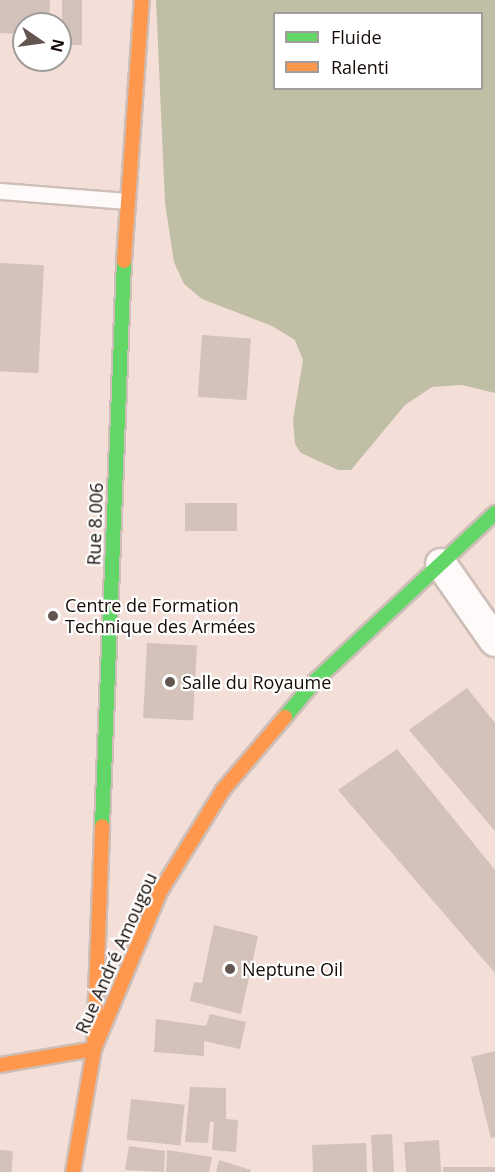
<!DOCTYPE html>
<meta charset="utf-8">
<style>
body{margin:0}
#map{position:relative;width:495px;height:1172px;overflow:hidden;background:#f3dfd7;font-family:"Open Sans",sans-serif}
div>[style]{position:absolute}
.forest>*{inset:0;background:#c0bea4}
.building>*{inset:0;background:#d2c2b9;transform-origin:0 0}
.roads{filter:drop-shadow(2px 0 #cebeb8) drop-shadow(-2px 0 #cebeb8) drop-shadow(0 2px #cebeb8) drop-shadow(0 -2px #cebeb8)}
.lane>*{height:15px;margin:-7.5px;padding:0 7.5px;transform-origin:7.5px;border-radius:7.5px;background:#fdfaf9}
.street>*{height:30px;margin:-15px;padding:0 15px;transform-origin:15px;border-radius:15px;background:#fdfaf9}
.fast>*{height:14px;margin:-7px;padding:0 7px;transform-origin:7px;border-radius:7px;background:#63d668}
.slow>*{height:14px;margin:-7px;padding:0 7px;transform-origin:7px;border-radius:7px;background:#ff974d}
.dots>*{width:16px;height:16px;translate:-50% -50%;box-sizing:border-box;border:3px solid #fff;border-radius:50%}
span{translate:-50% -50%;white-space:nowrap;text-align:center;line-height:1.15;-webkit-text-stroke:4.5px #fff;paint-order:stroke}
.street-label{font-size:18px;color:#150a06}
.poi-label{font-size:18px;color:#150a06}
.left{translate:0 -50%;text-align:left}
.legend{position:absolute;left:273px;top:12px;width:210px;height:78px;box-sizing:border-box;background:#fff;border:2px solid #a19d9b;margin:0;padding:8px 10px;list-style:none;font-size:18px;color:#150a06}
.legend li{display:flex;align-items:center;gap:12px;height:30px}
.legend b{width:30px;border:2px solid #a19d9b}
.north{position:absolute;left:12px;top:12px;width:60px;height:60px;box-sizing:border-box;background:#fff;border:2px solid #a19d9b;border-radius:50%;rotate:103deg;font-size:16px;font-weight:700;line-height:24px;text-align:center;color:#150a06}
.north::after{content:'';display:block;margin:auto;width:21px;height:27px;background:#63554f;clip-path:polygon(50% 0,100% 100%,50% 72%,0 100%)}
</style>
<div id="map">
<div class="forest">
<i style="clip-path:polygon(evenodd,156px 0,495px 0,495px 393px,462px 385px,432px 387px,405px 405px,351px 470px,338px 470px,301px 453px,295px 444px,293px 420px,303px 360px,295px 340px,272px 326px,202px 299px,184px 284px,174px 262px,165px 203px,156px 0,274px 14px,482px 14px,482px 88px,274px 88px,274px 14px)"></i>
</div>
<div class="building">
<i style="clip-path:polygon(0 0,50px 0,49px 24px,24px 24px,24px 34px,0 33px)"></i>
<i style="left:62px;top:0;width:20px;height:45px"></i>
<i style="left:0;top:263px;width:44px;height:108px;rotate:3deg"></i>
<i style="left:202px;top:335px;width:49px;height:62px;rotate:4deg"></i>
<i style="left:185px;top:503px;width:52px;height:28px"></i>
<i style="left:147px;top:643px;width:50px;height:75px;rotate:3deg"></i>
<i style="clip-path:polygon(467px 688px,495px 723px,495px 831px,409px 730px)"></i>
<i style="clip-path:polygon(397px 749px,495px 870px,495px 973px,338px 790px)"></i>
<i style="clip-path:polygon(214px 925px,258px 936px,241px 1014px,190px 1001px,194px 982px,202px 983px)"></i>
<i style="clip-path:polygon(210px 1014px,246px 1022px,240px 1049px,204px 1041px,204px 1056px,154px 1052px,156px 1019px,206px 1026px)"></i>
<i style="clip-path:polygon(495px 1051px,495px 1137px,491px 1138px,471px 1057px)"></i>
<i style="clip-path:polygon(190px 1087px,226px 1088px,226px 1119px,238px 1120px,236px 1152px,212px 1150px,214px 1122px,210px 1122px,208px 1143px,185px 1142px)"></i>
<i style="left:131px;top:1099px;width:54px;height:41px;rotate:6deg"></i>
<i style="left:392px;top:1134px;width:38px;height:21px;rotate:87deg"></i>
<i style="left:439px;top:1140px;width:32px;height:35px;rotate:86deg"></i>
<i style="left:366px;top:1143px;width:29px;height:54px;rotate:88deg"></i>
<i style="clip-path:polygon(129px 1146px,165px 1151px,164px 1172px,125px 1170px)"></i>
<i style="left:0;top:1150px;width:13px;height:22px;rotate:4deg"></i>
<i style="clip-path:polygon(167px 1150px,212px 1157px,209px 1172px,166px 1172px)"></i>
<i style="clip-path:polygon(219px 1160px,251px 1170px,250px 1172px,216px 1172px)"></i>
<i style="left:443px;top:1167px;width:52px;height:5px"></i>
</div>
<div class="roads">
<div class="lane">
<i style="left:0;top:191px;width:126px;rotate:4.5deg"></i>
</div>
<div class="street">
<i style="left:441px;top:564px;width:94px;rotate:55deg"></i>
</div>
<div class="fast">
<i style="left:285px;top:717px;width:48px;rotate:-50deg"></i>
<i style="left:316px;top:680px;width:245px;rotate:-43deg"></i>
<i style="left:102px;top:826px;width:565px;rotate:-87.77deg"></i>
</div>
<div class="slow">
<i style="left:124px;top:261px;width:262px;rotate:-86.1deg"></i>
<i style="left:0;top:1065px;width:95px;rotate:-9.7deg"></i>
<i style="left:94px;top:1049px;width:223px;rotate:-87.9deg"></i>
<i style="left:73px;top:1172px;width:125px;rotate:-80.3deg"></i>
<i style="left:94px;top:1049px;width:173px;rotate:-67.2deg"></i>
<i style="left:161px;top:890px;width:118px;rotate:-58.2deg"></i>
<i style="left:223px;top:790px;width:96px;rotate:-49.7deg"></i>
</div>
</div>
<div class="dots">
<i style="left:53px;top:616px;background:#63554f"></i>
<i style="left:170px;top:682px;background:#63554f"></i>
<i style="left:230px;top:969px;background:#63554f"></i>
</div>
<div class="street-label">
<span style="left:95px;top:524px;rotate:-88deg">Rue 8.006</span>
<span style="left:116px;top:953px;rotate:-66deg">Rue André Amougou</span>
</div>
<div class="poi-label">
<span class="left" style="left:65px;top:616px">Centre de Formation<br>Technique des Armées</span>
<span class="left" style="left:182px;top:682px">Salle du Royaume</span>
<span class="left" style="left:242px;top:969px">Neptune Oil</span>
</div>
<ul class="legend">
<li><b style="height:8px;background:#63d668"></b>Fluide</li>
<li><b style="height:8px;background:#ff974d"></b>Ralenti</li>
</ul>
<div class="north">N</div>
</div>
